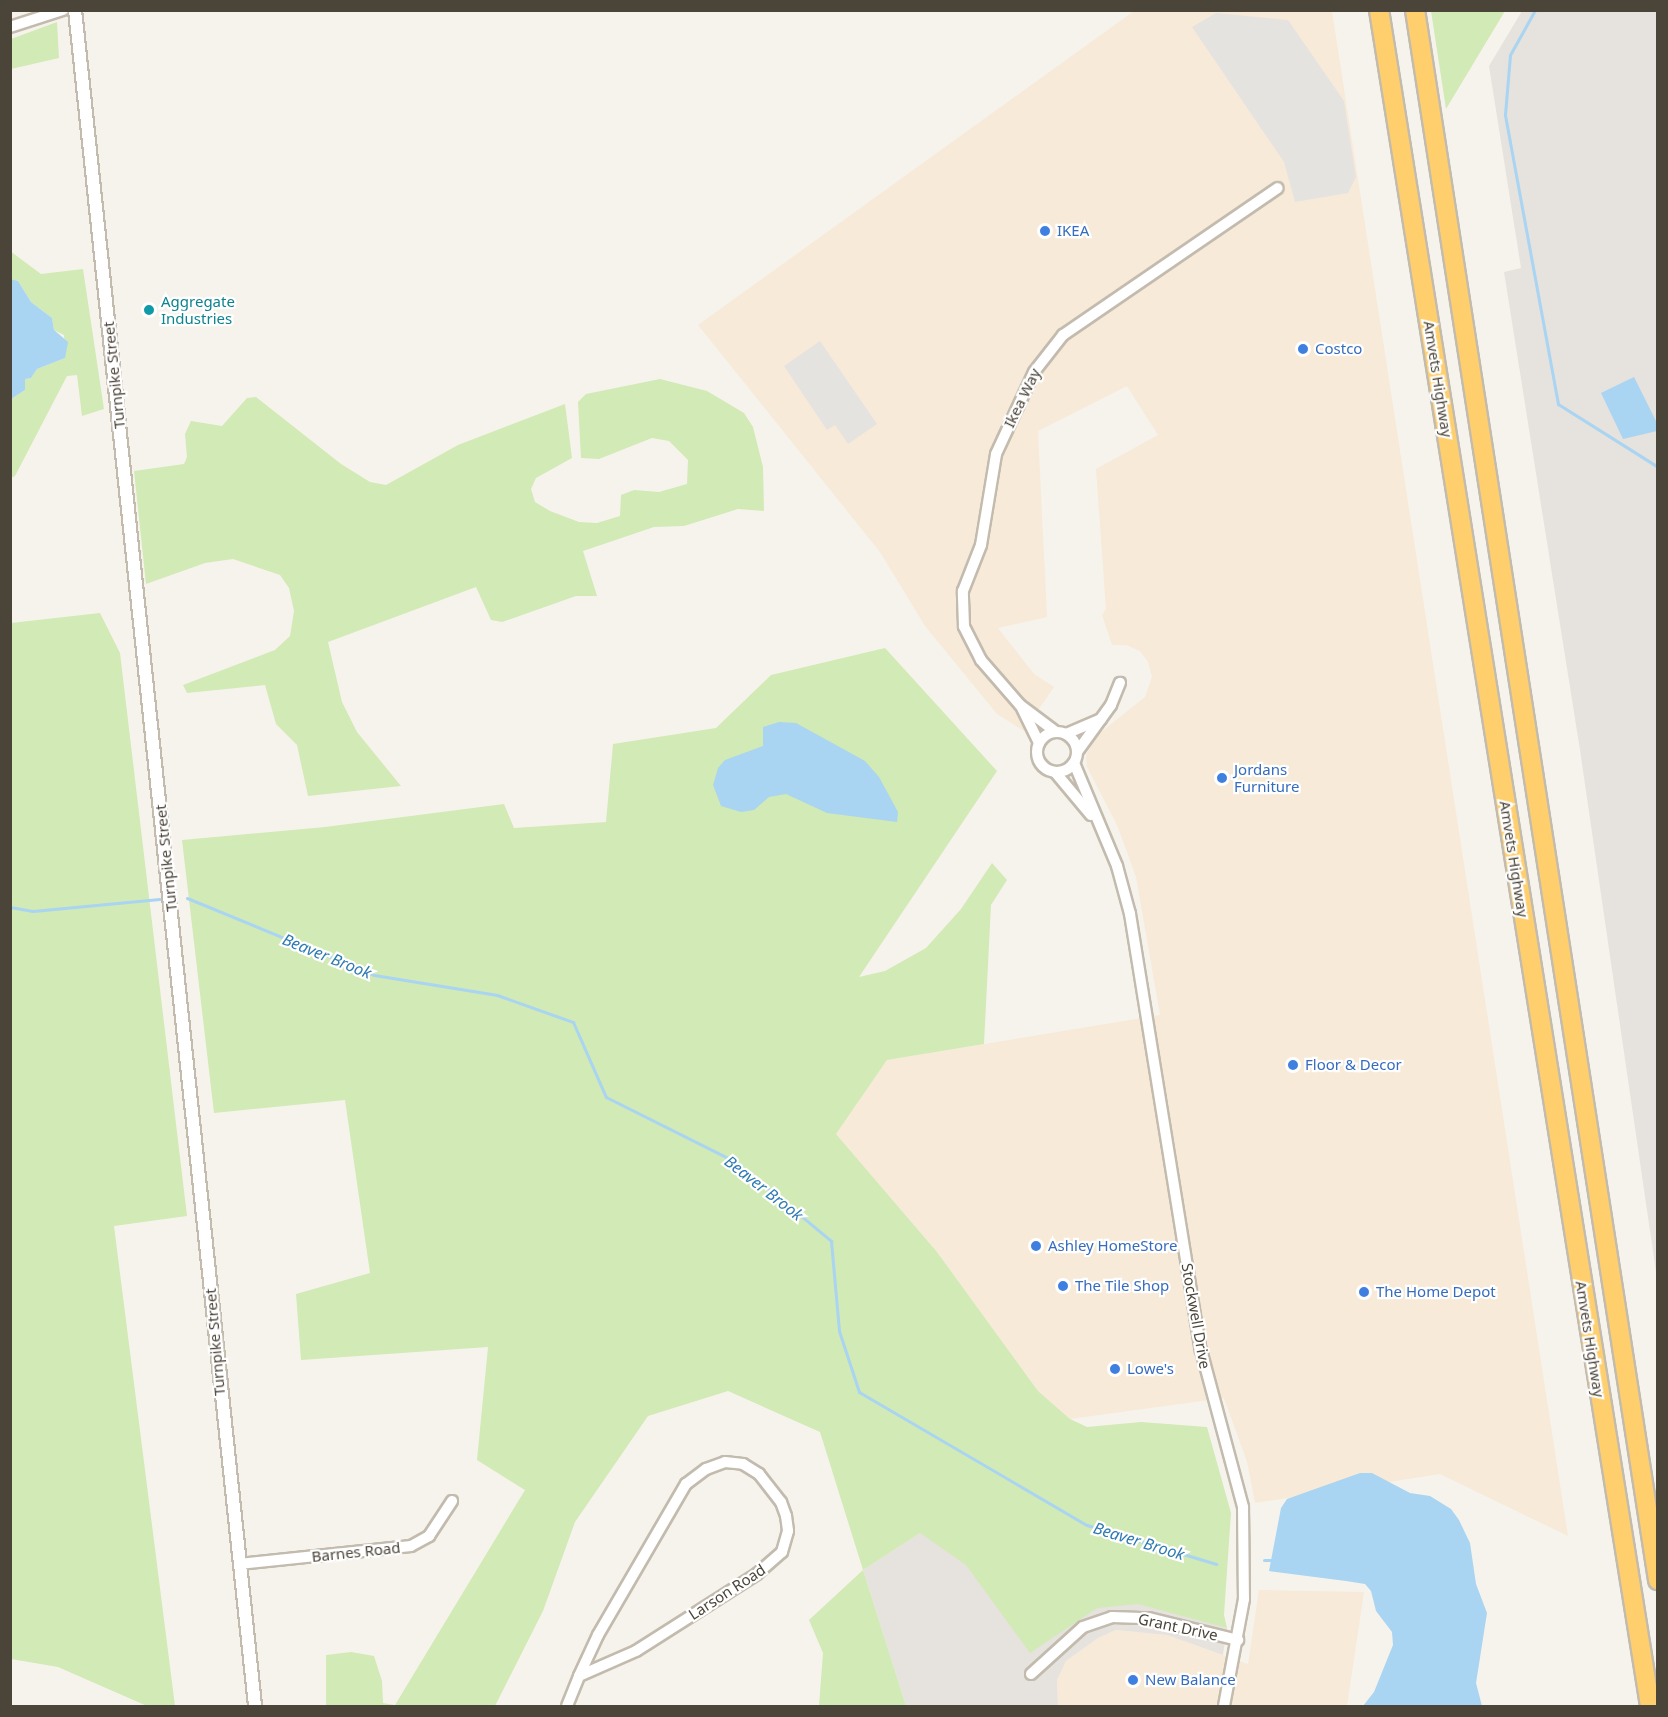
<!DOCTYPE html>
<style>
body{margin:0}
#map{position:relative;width:1668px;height:1717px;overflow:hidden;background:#f6f3ec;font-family:"Noto Sans",sans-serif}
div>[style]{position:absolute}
.commercial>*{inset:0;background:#f7ead8}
.industrial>*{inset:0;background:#e6e2dd}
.green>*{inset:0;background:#d2eab5}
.parking>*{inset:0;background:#e5e3e0}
.water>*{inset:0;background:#a9d4f2}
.stream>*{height:3px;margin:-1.5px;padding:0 1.5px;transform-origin:1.5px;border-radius:1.5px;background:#a9d4f2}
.roads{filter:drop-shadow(2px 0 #c2bbae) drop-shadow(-2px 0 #c2bbae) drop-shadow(0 2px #c2bbae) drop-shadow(0 -2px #c2bbae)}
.minor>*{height:10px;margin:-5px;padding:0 5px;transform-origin:5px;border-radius:5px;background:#fff}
.minor>.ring{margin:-5px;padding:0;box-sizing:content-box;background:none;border:10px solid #fff;border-radius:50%}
.tertiary>*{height:12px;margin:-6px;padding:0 6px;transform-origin:6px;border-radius:6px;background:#fff}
.motorway>*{height:18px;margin:-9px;padding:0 9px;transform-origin:9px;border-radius:9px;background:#ffcf6e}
.dots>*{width:16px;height:16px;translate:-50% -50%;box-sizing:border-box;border:3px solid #fff;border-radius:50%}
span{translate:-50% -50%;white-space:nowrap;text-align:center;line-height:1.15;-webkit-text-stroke:4.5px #fff;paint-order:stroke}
.shop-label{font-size:15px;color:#366cbe}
.left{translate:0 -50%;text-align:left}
.culture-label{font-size:15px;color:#0d838f}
.street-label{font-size:15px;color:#4b4439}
.water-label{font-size:16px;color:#2e7ab2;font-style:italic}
.frame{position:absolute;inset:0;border:12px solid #4b4439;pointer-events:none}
</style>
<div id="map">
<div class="commercial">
<i style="clip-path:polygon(1134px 11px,1332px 11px,1568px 1536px,1440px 1474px,1255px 1503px,1247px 1462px,1224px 1398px,1070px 1419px,1038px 1391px,937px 1252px,836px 1134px,887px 1060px,1160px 1015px,1136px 877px,1117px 825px,1087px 767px,1086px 756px,1095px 737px,1145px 697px,1152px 677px,1148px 662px,1140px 651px,1126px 645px,1112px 645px,1102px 615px,1106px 609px,1096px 469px,1158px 435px,1127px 386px,1038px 431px,1047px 617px,998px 628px,1034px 674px,1054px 687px,1024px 731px,997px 714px,925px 626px,880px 552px,698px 325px)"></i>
<i style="clip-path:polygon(1259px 1590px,1364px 1592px,1347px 1706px,1058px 1706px,1057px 1680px,1066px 1661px,1098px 1638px,1116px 1630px,1167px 1635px,1248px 1664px)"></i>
</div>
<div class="industrial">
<i style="clip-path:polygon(1522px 11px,1657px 11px,1657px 1279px,1580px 750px,1504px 272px,1521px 268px,1489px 66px)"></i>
<i style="clip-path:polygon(920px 1533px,1227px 1628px,1223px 1655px,1167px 1635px,1116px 1630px,1098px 1638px,1066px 1661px,1057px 1680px,1058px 1706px,906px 1706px,863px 1570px)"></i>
</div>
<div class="green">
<i style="clip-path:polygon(1431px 11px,1505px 11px,1446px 109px)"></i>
<i style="clip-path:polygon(57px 22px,59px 58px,11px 69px,11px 39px)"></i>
<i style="clip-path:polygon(10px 251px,41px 274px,83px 269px,104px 409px,82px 416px,77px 375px,67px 376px,15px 476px,11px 478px,11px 399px,25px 390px,25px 379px,31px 378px,37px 369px,65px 358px,64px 335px,54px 330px,52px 318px,31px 302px,18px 281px,11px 279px)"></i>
<i style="clip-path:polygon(660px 379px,707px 391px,744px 413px,753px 427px,763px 467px,764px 511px,738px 509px,684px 526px,654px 527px,583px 551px,597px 596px,576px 596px,502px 622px,491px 620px,476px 587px,328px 642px,342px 702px,357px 732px,401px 786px,308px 796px,297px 745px,276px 724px,265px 685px,187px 693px,183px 685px,275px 650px,290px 636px,294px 611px,289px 588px,280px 575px,233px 559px,205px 563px,146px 584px,134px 471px,184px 464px,187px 457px,185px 434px,191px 421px,222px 426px,247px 398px,256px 397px,341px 464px,370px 482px,386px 485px,458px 445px,565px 404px,572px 458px,536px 478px,531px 489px,535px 502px,550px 511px,579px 522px,597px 523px,620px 516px,621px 495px,634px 490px,659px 492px,687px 484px,688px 460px,669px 441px,652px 438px,599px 459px,581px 458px,578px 402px,586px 394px)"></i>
<i style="clip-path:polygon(100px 613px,120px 653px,187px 1216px,114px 1226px,175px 1706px,147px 1706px,58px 1667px,11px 1659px,11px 623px)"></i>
<i style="clip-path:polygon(885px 648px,997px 771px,859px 977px,885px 971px,926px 948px,961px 909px,992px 863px,1007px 880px,991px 905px,984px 1044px,887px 1060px,836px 1134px,937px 1252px,1038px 1391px,1070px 1419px,1087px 1427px,1141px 1422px,1207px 1427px,1231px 1513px,1224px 1615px,1227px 1628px,1138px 1604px,1097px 1608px,1030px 1653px,966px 1565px,920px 1533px,863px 1570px,906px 1706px,819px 1706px,823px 1653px,809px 1620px,863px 1570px,820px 1432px,728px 1391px,648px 1416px,575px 1522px,543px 1611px,495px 1706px,326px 1706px,326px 1655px,351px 1652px,374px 1656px,382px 1681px,383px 1703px,395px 1705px,525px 1490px,477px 1460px,488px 1347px,301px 1360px,296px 1294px,370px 1273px,345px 1100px,214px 1113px,182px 840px,325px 827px,504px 804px,514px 828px,606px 822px,613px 744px,716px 728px,771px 675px)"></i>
</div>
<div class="parking">
<i style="clip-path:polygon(1216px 13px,1288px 20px,1344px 101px,1356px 177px,1348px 193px,1295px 202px,1284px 162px,1192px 27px)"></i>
<i style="clip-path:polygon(820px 341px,877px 424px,848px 444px,835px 425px,827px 430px,784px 366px)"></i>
</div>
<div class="water">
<i style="clip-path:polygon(11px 279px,18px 281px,31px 302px,52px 318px,54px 330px,68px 342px,65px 358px,37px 369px,31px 378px,25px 379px,25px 390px,11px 399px)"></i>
<i style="clip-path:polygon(1634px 377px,1657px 423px,1657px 431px,1623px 439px,1601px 393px)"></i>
<i style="clip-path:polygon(779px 722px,796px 723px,865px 761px,879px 777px,898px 812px,897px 822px,827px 813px,786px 794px,769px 797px,754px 810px,741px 812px,721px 806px,713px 785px,718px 768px,725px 760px,763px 746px,763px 727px)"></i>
<i style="clip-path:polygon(1360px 1473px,1372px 1473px,1410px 1493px,1430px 1496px,1451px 1509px,1459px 1520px,1470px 1543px,1476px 1584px,1487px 1613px,1476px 1683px,1482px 1706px,1363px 1706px,1374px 1692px,1393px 1645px,1392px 1632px,1376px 1611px,1371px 1591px,1365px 1584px,1346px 1581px,1269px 1571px,1281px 1508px,1287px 1499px)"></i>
</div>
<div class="stream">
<i style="left:1535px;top:10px;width:51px;rotate:119.1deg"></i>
<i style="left:1510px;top:55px;width:60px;rotate:94.8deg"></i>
<i style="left:1505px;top:115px;width:294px;rotate:79.6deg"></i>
<i style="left:1558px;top:404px;width:118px;rotate:32.2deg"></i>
<i style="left:187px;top:898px;width:202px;rotate:22.4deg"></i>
<i style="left:374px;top:975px;width:125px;rotate:9.2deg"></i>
<i style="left:497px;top:995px;width:81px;rotate:19.6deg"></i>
<i style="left:573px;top:1022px;width:82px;rotate:66.3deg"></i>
<i style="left:606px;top:1097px;width:145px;rotate:26.6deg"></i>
<i style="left:736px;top:1162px;width:124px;rotate:39.7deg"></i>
<i style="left:831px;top:1241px;width:90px;rotate:84.9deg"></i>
<i style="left:839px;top:1331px;width:64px;rotate:71.8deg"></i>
<i style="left:859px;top:1392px;width:264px;rotate:30.3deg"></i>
<i style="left:1087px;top:1525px;width:135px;rotate:16.8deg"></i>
<i style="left:10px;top:907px;width:23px;rotate:10deg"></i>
<i style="left:33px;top:911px;width:127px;rotate:-5.4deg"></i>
<i style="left:1264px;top:1560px;width:11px"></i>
</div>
<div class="roads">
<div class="minor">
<i style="left:10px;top:27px;width:56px;rotate:-17.8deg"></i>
<i style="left:1022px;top:708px;width:39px;rotate:64deg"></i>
<i style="left:1056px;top:732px;width:45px;rotate:-143.1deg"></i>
<i style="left:1020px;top:705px;width:60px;rotate:-130.9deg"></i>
<i style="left:981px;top:660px;width:38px;rotate:-117deg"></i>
<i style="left:964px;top:626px;width:35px;rotate:-92deg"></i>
<i style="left:963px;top:591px;width:49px;rotate:-68.6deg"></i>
<i style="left:981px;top:545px;width:92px;rotate:-80.6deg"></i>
<i style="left:996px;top:454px;width:90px;rotate:-65.1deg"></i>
<i style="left:1034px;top:372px;width:47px;rotate:-51.9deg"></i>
<i style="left:1063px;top:335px;width:260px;rotate:-34.4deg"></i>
<i class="ring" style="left:1037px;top:732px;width:30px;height:30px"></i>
<i style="left:1066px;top:734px;width:38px;rotate:-23deg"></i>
<i style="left:1077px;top:752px;width:58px;rotate:-54.1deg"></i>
<i style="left:1111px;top:705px;width:24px;rotate:-68deg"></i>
<i style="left:1074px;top:763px;width:112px;rotate:67.3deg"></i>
<i style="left:1117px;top:866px;width:50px;rotate:74.8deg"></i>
<i style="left:1130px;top:914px;width:442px;rotate:80.8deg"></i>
<i style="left:1201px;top:1350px;width:163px;rotate:75deg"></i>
<i style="left:1243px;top:1507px;width:92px;rotate:89.4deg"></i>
<i style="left:1244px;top:1599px;width:109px;rotate:100.6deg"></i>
<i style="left:1055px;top:772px;width:56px;rotate:50.1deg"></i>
<i style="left:239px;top:1564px;width:173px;rotate:-6deg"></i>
<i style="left:411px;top:1546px;width:21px;rotate:-29deg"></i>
<i style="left:429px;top:1536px;width:42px;rotate:-56.7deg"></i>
<i style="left:1031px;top:1674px;width:70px;rotate:-42.1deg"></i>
<i style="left:1083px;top:1627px;width:31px;rotate:-19deg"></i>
<i style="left:1112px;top:1617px;width:37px;rotate:2deg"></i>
<i style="left:1149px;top:1618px;width:92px;rotate:13.9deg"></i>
<i style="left:567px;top:1706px;width:32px;rotate:-68deg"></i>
<i style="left:579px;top:1676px;width:45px;rotate:-65.1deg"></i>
<i style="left:598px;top:1635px;width:175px;rotate:-59.8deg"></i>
<i style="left:686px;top:1484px;width:25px;rotate:-37deg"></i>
<i style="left:706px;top:1469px;width:20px;rotate:-20deg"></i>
<i style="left:725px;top:1462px;width:18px;rotate:6deg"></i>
<i style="left:743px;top:1464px;width:19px;rotate:32deg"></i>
<i style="left:759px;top:1474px;width:36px;rotate:52deg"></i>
<i style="left:781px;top:1502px;width:15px;rotate:70deg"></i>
<i style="left:786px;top:1516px;width:15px;rotate:82deg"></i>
<i style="left:788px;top:1531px;width:22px;rotate:106deg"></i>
<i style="left:782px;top:1552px;width:33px;rotate:139deg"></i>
<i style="left:757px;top:1574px;width:143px;rotate:147.5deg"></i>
<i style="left:636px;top:1651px;width:62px;rotate:156.3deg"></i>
</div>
<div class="tertiary">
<i style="left:75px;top:10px;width:1706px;rotate:83.94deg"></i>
</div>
<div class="motorway">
<i style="left:1379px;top:10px;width:1718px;rotate:80.92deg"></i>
<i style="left:1415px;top:10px;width:1589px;rotate:81.2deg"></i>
</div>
</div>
<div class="dots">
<i style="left:1045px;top:231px;background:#3f7fe0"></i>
<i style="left:149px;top:310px;background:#0f9aa8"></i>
<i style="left:1303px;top:349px;background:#3f7fe0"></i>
<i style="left:1222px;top:778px;background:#3f7fe0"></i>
<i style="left:1293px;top:1065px;background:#3f7fe0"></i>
<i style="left:1036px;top:1246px;background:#3f7fe0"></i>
<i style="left:1063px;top:1286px;background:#3f7fe0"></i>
<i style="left:1364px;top:1292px;background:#3f7fe0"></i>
<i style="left:1115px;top:1369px;background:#3f7fe0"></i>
<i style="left:1133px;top:1680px;background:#3f7fe0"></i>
</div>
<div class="shop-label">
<span class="left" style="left:1057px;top:231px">IKEA</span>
<span class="left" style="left:1315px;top:349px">Costco</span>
<span class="left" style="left:1234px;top:778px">Jordans<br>Furniture</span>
<span class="left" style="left:1305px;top:1065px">Floor &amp; Decor</span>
<span class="left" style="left:1048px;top:1246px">Ashley HomeStore</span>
<span class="left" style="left:1075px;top:1286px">The Tile Shop</span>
<span class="left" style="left:1376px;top:1292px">The Home Depot</span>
<span class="left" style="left:1127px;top:1369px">Lowe's</span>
<span class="left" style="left:1145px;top:1680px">New Balance</span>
</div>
<div class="culture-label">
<span class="left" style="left:161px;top:310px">Aggregate<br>Industries</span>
</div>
<div class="street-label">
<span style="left:114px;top:375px;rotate:-96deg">Turnpike Street</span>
<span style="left:1438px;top:379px;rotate:81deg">Amvets Highway</span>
<span style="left:1022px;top:398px;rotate:-64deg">Ikea Way</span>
<span style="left:166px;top:858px;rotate:-96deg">Turnpike Street</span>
<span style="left:1514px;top:859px;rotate:81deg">Amvets Highway</span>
<span style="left:1196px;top:1316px;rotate:80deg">Stockwell Drive</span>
<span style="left:1590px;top:1339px;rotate:81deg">Amvets Highway</span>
<span style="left:215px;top:1342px;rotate:-95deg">Turnpike Street</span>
<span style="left:356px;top:1552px;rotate:-6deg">Barnes Road</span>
<span style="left:727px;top:1592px;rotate:-33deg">Larson Road</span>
<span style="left:1178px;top:1627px;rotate:12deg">Grant Drive</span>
</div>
<div class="water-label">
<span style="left:327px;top:956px;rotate:22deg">Beaver Brook</span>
<span style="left:764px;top:1188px;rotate:38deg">Beaver Brook</span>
<span style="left:1139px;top:1541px;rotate:17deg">Beaver Brook</span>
</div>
<div class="frame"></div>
</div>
